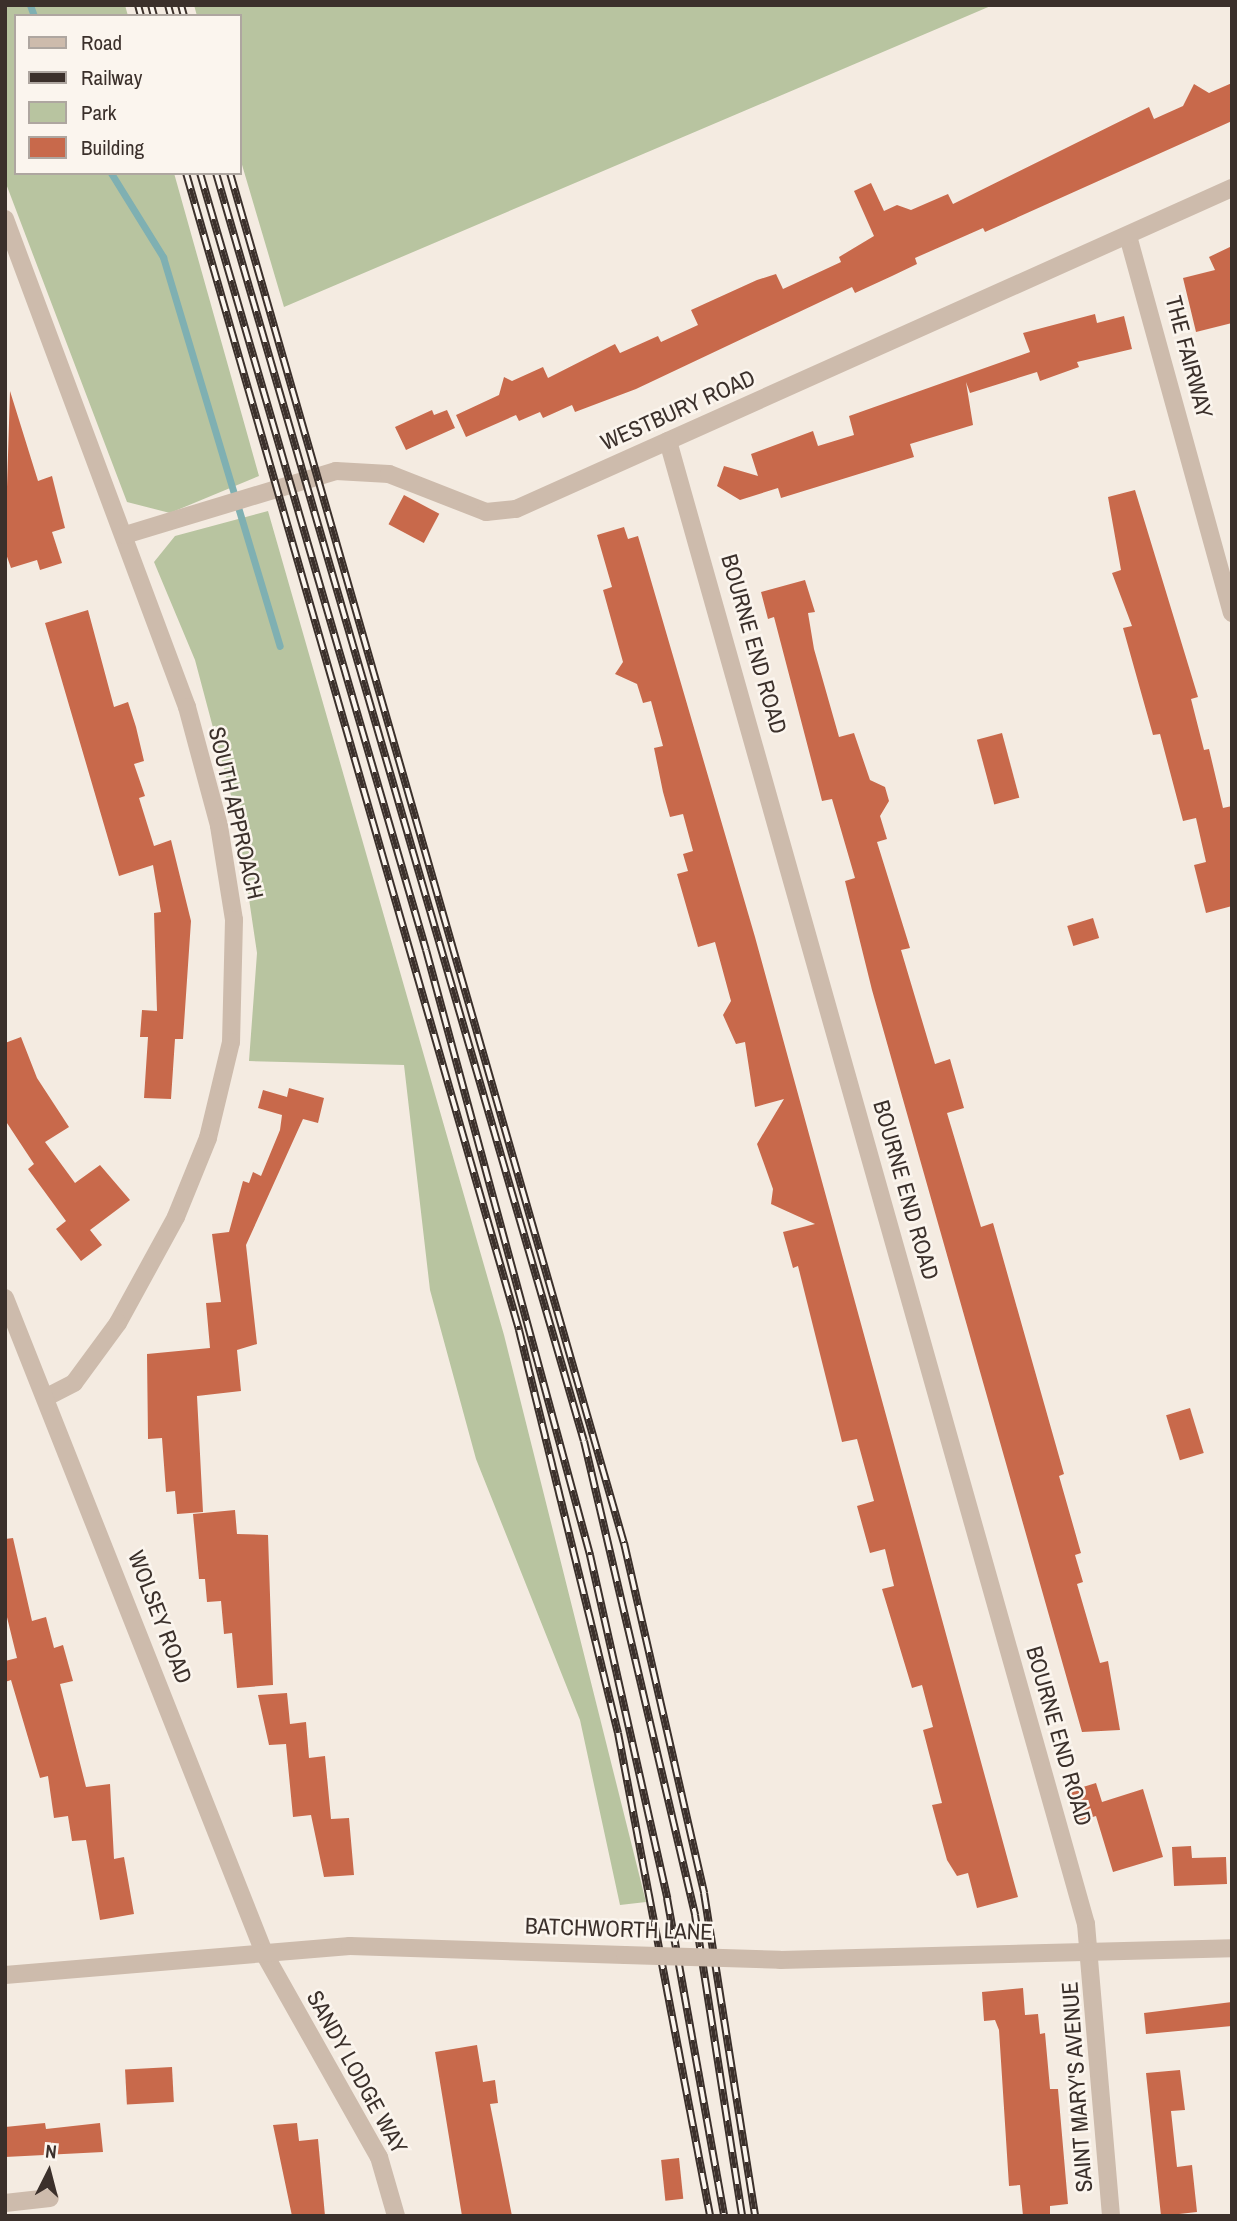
<!DOCTYPE html>
<style>
body{margin:0}
#map{position:relative;width:1237px;height:2221px;overflow:hidden;background:#f4ebe1;font-family:"Archivo Narrow",sans-serif}
div>[style]{position:absolute}
.green>*{inset:0;background:#b8c4a0}
.stream>*{height:7px;margin:-3.5px;padding:0 3.5px;transform-origin:3.5px;border-radius:3.5px;background:#7fb0b2}
.building>*{inset:0;background:#c8694b;transform-origin:0 0}
.minor>*{height:18px;margin:-9px;padding:0 9px;transform-origin:9px;border-radius:9px;background:#cdbbac}
.rail>*{height:8px;margin-top:-4px;transform-origin:0;background:repeating-linear-gradient(90deg,#fbf5ee 0 16px,#3b302b 0 32px);box-sizing:border-box;border-block:2px solid #3b302b}
.minor-bridge>*{height:18px;margin:-9px;padding:0 9px;transform-origin:9px;border-radius:9px;background:#cdbbac}
span{translate:-50% -50%;white-space:nowrap;text-align:center;line-height:1.15;-webkit-text-stroke:5px #fbf5ee;paint-order:stroke}
.street-label{font-size:23px;color:#3b302b}
.frame{position:absolute;inset:0;border:7px solid #3b302b;pointer-events:none}
.legend{position:absolute;left:14px;top:14px;width:228px;height:161px;box-sizing:border-box;background:#fbf5ee;border:2px solid #aea6a0;margin:0;padding:9px 12px;list-style:none;font-size:21px;color:#3b302b}
.legend li{display:flex;align-items:center;gap:14px;height:35px}
.legend b{width:35px;border:2px solid #aea6a0}
.north{position:absolute;left:14px;top:2137px;width:70px;height:70px;-webkit-text-stroke:5px #fbf5ee;paint-order:stroke;rotate:6deg;font-size:19px;font-weight:700;line-height:28px;text-align:center;color:#3b302b}
.north::after{content:'';display:block;margin:auto;width:24px;height:32px;background:#3b302b;clip-path:polygon(50% 0,100% 100%,50% 72%,0 100%)}
</style>
<div id="map">
<div class="green">
<i style="clip-path:polygon(5px 5px,125px 5px,128px 16px,16px 16px,16px 173px,174px 173px,259px 476px,170px 513px,127px 502px,5px 181px)"></i>
<i style="clip-path:polygon(194px 5px,993px 5px,284px 307px,240px 158px,240px 16px,197px 16px)"></i>
<i style="clip-path:polygon(268px 511px,504px 1335px,646px 1902px,620px 1905px,580px 1720px,476px 1459px,430px 1290px,404px 1065px,249px 1061px,257px 953px,237px 818px,195px 660px,154px 562px,175px 536px)"></i>
</div>
<div class="stream">
<i style="left:30px;top:5px;width:12px;rotate:70deg"></i>
<i style="left:111px;top:173px;width:99px;rotate:58.2deg"></i>
<i style="left:163px;top:257px;width:406px;rotate:73.3deg"></i>
</div>
<div class="building">
<i style="clip-path:polygon(1232px 83px,1232px 121px,985px 232px,983px 228px,915px 258px,917px 264px,892px 276px,855px 293px,852px 287px,636px 389px,575px 412px,572px 405px,543px 418px,540px 412px,519px 421px,516px 415px,466px 437px,456px 415px,499px 395px,504px 377px,512px 381px,543px 367px,548px 378px,615px 344px,620px 353px,658px 336px,661px 342px,698px 325px,691px 310px,757px 280px,776px 274px,783px 289px,841px 262px,839px 257px,874px 236px,854px 191px,871px 183px,884px 211px,897px 205px,911px 210px,948px 194px,953px 204px,1149px 107px,1154px 119px,1183px 106px,1194px 84px,1209px 93px)"></i>
<i style="clip-path:polygon(1232px 246px,1232px 323px,1196px 332px,1183px 278px,1215px 270px,1209px 257px)"></i>
<i style="clip-path:polygon(1095px 314px,1097px 323px,1124px 316px,1132px 349px,1077px 362px,1079px 367px,1040px 381px,1037px 372px,970px 393px,966px 382px,973px 425px,910px 444px,914px 457px,781px 498px,778px 488px,740px 500px,717px 486px,724px 466px,758px 476px,751px 454px,813px 431px,818px 446px,854px 435px,849px 416px,1030px 352px,1023px 333px)"></i>
<i style="clip-path:polygon(10px 391px,38px 481px,52px 476px,65px 528px,52px 532px,62px 563px,40px 570px,37px 560px,11px 568px,5px 551px)"></i>
<i style="clip-path:polygon(432px 410px,434px 415px,447px 410px,455px 428px,406px 450px,395px 427px)"></i>
<i style="clip-path:polygon(1135px 490px,1198px 697px,1191px 699px,1204px 750px,1209px 749px,1223px 808px,1232px 806px,1232px 906px,1206px 913px,1194px 865px,1206px 862px,1196px 818px,1183px 821px,1160px 734px,1153px 735px,1123px 628px,1132px 626px,1112px 573px,1121px 570px,1108px 497px)"></i>
<i style="left:404px;top:495px;width:40px;height:33px;rotate:28deg"></i>
<i style="clip-path:polygon(624px 527px,628px 539px,638px 536px,755px 937px,1018px 1897px,977px 1908px,968px 1873px,957px 1876px,947px 1860px,932px 1805px,942px 1803px,923px 1730px,933px 1727px,922px 1685px,912px 1688px,882px 1589px,894px 1586px,885px 1549px,870px 1553px,857px 1506px,874px 1501px,857px 1439px,842px 1442px,798px 1266px,793px 1268px,783px 1232px,815px 1224px,771px 1204px,773px 1189px,757px 1144px,784px 1099px,755px 1107px,745px 1042px,736px 1044px,723px 1015px,731px 1001px,715px 942px,698px 947px,677px 874px,688px 871px,683px 854px,693px 851px,683px 814px,670px 817px,663px 792px,654px 748px,663px 746px,651px 701px,643px 703px,637px 684px,615px 674px,623px 662px,603px 590px,612px 587px,597px 535px)"></i>
<i style="clip-path:polygon(805px 580px,815px 612px,808px 613px,814px 649px,839px 737px,854px 733px,870px 780px,885px 787px,889px 801px,880px 816px,887px 839px,877px 842px,910px 948px,901px 950px,935px 1064px,950px 1059px,964px 1108px,947px 1113px,981px 1227px,993px 1223px,1064px 1474px,1059px 1476px,1081px 1553px,1075px 1555px,1083px 1582px,1077px 1584px,1100px 1663px,1108px 1661px,1120px 1730px,1082px 1732px,872px 990px,845px 881px,855px 878px,832px 799px,822px 801px,774px 617px,768px 619px,761px 592px)"></i>
<i style="clip-path:polygon(88px 610px,114px 707px,128px 702px,136px 727px,144px 761px,134px 764px,145px 796px,139px 798px,154px 846px,171px 840px,191px 921px,183px 1039px,175px 1039px,171px 1099px,144px 1098px,148px 1037px,140px 1037px,142px 1010px,157px 1011px,154px 913px,161px 912px,153px 865px,119px 876px,45px 623px)"></i>
<i style="left:1002px;top:733px;width:67px;height:26px;rotate:75deg"></i>
<i style="left:1093px;top:918px;width:21px;height:27px;rotate:73deg"></i>
<i style="clip-path:polygon(21px 1037px,37px 1078px,69px 1127px,45px 1142px,75px 1183px,100px 1165px,130px 1200px,90px 1230px,102px 1245px,81px 1261px,56px 1229px,66px 1221px,28px 1169px,34px 1164px,5px 1120px,5px 1043px)"></i>
<i style="clip-path:polygon(289px 1088px,324px 1098px,318px 1123px,303px 1119px,246px 1245px,257px 1344px,237px 1350px,241px 1391px,197px 1396px,203px 1512px,177px 1514px,175px 1491px,166px 1492px,162px 1438px,148px 1439px,147px 1354px,210px 1348px,206px 1303px,221px 1302px,212px 1234px,229px 1232px,243px 1181px,249px 1183px,253px 1172px,261px 1176px,280px 1130px,282px 1115px,258px 1108px,263px 1090px,287px 1097px)"></i>
<i style="left:1190px;top:1408px;width:47px;height:25px;rotate:73deg"></i>
<i style="clip-path:polygon(235px 1510px,237px 1534px,268px 1535px,273px 1685px,237px 1688px,232px 1633px,224px 1634px,221px 1601px,207px 1602px,205px 1579px,199px 1579px,193px 1514px)"></i>
<i style="clip-path:polygon(13px 1538px,32px 1621px,46px 1617px,54px 1648px,63px 1645px,73px 1681px,60px 1684px,86px 1787px,110px 1784px,114px 1859px,124px 1857px,134px 1914px,100px 1920px,86px 1840px,72px 1841px,68px 1816px,54px 1818px,48px 1776px,40px 1778px,11px 1680px,5px 1682px,5px 1661px,17px 1658px,5px 1609px,5px 1539px)"></i>
<i style="clip-path:polygon(287px 1693px,290px 1724px,306px 1722px,309px 1758px,325px 1756px,331px 1819px,349px 1818px,354px 1875px,324px 1877px,311px 1815px,293px 1817px,286px 1744px,269px 1745px,258px 1695px)"></i>
<i style="clip-path:polygon(1096px 1783px,1102px 1802px,1143px 1789px,1163px 1857px,1113px 1872px,1096px 1816px,1079px 1821px,1070px 1791px)"></i>
<i style="clip-path:polygon(1191px 1846px,1192px 1858px,1226px 1857px,1227px 1884px,1174px 1886px,1172px 1847px)"></i>
<i style="clip-path:polygon(1023px 1988px,1025px 2015px,1038px 2014px,1040px 2034px,1045px 2033px,1050px 2089px,1058px 2089px,1068px 2204px,1050px 2206px,1050px 2216px,1023px 2216px,1020px 2185px,1009px 2186px,999px 2030px,995px 2020px,984px 2021px,982px 1992px)"></i>
<i style="clip-path:polygon(1232px 2002px,1232px 2026px,1146px 2034px,1144px 2013px)"></i>
<i style="clip-path:polygon(477px 2045px,483px 2082px,495px 2080px,498px 2103px,490px 2104px,512px 2216px,462px 2216px,435px 2052px)"></i>
<i style="left:172px;top:2067px;width:35px;height:47px;rotate:87deg"></i>
<i style="clip-path:polygon(1180px 2070px,1185px 2110px,1171px 2111px,1177px 2167px,1192px 2165px,1197px 2212px,1161px 2216px,1146px 2073px)"></i>
<i style="clip-path:polygon(45px 2123px,46px 2129px,100px 2123px,103px 2152px,5px 2157px,5px 2127px)"></i>
<i style="clip-path:polygon(297px 2123px,299px 2141px,318px 2139px,325px 2216px,292px 2216px,273px 2125px)"></i>
<i style="left:679px;top:2158px;width:41px;height:18px;rotate:84deg"></i>
</div>
<div class="minor">
<i style="left:5px;top:219px;width:521px;rotate:69.55deg"></i>
<i style="left:187px;top:707px;width:123px;rotate:74.9deg"></i>
<i style="left:219px;top:826px;width:95px;rotate:80.9deg"></i>
<i style="left:234px;top:920px;width:122px;rotate:91.4deg"></i>
<i style="left:231px;top:1042px;width:99px;rotate:103.5deg"></i>
<i style="left:208px;top:1138px;width:85px;rotate:112.1deg"></i>
<i style="left:176px;top:1217px;width:121px;rotate:118.7deg"></i>
<i style="left:118px;top:1323px;width:74px;rotate:126.3deg"></i>
<i style="left:74px;top:1383px;width:29px;rotate:153deg"></i>
<i style="left:1128px;top:236px;width:391px;rotate:74.6deg"></i>
<i style="left:668px;top:441px;width:1541px;rotate:74.26deg"></i>
<i style="left:1086px;top:1924px;width:293px;rotate:85.1deg"></i>
<i style="left:125px;top:535px;width:220px;rotate:-16.9deg"></i>
<i style="left:336px;top:471px;width:53px;rotate:3.2deg"></i>
<i style="left:389px;top:474px;width:104px;rotate:21.4deg"></i>
<i style="left:486px;top:512px;width:30px;rotate:-6deg"></i>
<i style="left:516px;top:509px;width:785px;rotate:-24.15deg"></i>
<i style="left:5px;top:1298px;width:707px;rotate:68.41deg"></i>
<i style="left:265px;top:1955px;width:232px;rotate:60.6deg"></i>
<i style="left:379px;top:2157px;width:61px;rotate:73.9deg"></i>
<i style="left:780px;top:1960px;width:452px;rotate:-1.5deg"></i>
<i style="left:5px;top:1975px;width:346px;rotate:-4.8deg"></i>
<i style="left:350px;top:1946px;width:275px;rotate:1.9deg"></i>
<i style="left:5px;top:2203px;width:45px;rotate:-6.3deg"></i>
</div>
<div class="rail">
<i style="left:138px;top:5px;width:11px;rotate:75deg"></i>
<i style="left:151px;top:5px;width:11px;rotate:75deg"></i>
<i style="left:168px;top:5px;width:11px;rotate:75deg"></i>
<i style="left:181px;top:5px;width:11px;rotate:75deg"></i>
<i style="left:186px;top:173px;width:1204px;rotate:73.94deg"></i>
<i style="left:519px;top:1330px;width:415px;rotate:76.2deg"></i>
<i style="left:618px;top:1733px;width:492px;rotate:79.2deg"></i>
<i style="left:200px;top:173px;width:809px;rotate:73.78deg"></i>
<i style="left:426px;top:950px;width:627px;rotate:74.83deg"></i>
<i style="left:590px;top:1555px;width:352px;rotate:77.3deg"></i>
<i style="left:667px;top:1898px;width:323px;rotate:79.8deg"></i>
<i style="left:216px;top:173px;width:1320px;rotate:73.82deg"></i>
<i style="left:584px;top:1441px;width:487px;rotate:76.8deg"></i>
<i style="left:695px;top:1915px;width:305px;rotate:81.1deg"></i>
<i style="left:230px;top:173px;width:1426px;rotate:73.96deg"></i>
<i style="left:624px;top:1543px;width:359px;rotate:77.1deg"></i>
<i style="left:704px;top:1893px;width:327px;rotate:81deg"></i>
</div>
<div class="minor-bridge">
<i style="left:625px;top:1955px;width:155px;rotate:1.8deg"></i>
</div>
<div class="street-label">
<span style="left:1189px;top:357px;rotate:75deg">THE FAIRWAY</span>
<span style="left:678px;top:410px;rotate:-24deg">WESTBURY ROAD</span>
<span style="left:754px;top:644px;rotate:74deg">BOURNE END ROAD</span>
<span style="left:236px;top:813px;rotate:77deg">SOUTH APPROACH</span>
<span style="left:906px;top:1190px;rotate:74deg">BOURNE END ROAD</span>
<span style="left:160px;top:1617px;rotate:69deg">WOLSEY ROAD</span>
<span style="left:1059px;top:1736px;rotate:74deg">BOURNE END ROAD</span>
<span style="left:619px;top:1929px;rotate:2deg">BATCHWORTH LANE</span>
<span style="left:357px;top:2072px;rotate:61deg">SANDY LODGE WAY</span>
<span style="left:1077px;top:2087px;rotate:-94deg">SAINT MARY'S AVENUE</span>
</div>
<div class="frame"></div>
<ul class="legend">
<li><b style="height:9px;background:#cdbbac"></b>Road</li>
<li><b style="height:9px;background:#3b302b"></b>Railway</li>
<li><b style="height:19px;background:#b8c4a0"></b>Park</li>
<li><b style="height:19px;background:#c8694b"></b>Building</li>
</ul>
<div class="north">N</div>
</div>
